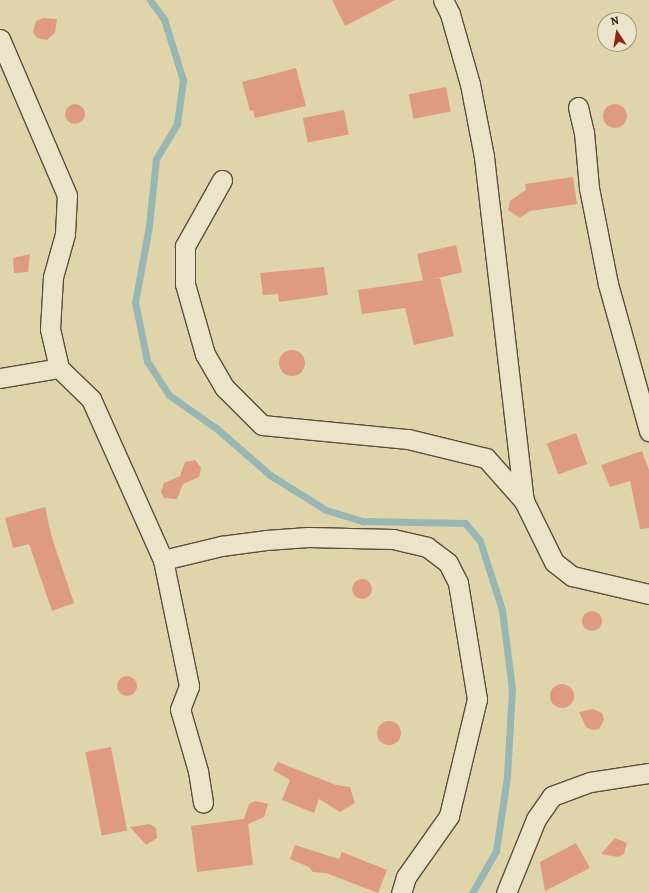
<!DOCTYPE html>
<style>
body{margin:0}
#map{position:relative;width:649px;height:893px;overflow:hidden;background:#e0d5aa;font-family:Alegreya,serif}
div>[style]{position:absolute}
.stream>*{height:7px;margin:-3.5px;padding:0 3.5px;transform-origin:3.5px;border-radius:3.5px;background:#98b6b4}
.building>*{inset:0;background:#de9b80;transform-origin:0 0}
.round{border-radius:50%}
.roads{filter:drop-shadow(1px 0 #5b4e3f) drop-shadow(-1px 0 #5b4e3f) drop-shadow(0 1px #5b4e3f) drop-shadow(0 -1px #5b4e3f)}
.street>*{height:19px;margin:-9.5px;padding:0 9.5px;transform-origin:9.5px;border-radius:9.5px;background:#ebe4c8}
span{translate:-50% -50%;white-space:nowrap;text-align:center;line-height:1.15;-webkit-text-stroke:4px #ebe4c8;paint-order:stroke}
.north{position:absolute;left:597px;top:12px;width:40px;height:40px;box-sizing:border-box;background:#ebe4c8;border:1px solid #a09683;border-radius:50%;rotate:348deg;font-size:11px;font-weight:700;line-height:16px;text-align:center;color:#2f211b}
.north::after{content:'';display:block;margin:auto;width:14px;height:18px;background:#8f2418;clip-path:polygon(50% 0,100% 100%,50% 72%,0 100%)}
</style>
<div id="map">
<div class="stream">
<i style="left:150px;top:0;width:24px;rotate:54deg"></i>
<i style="left:164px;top:19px;width:64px;rotate:72.7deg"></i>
<i style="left:183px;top:80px;width:44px;rotate:97.8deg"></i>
<i style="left:177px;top:124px;width:41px;rotate:121deg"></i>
<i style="left:156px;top:159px;width:67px;rotate:96deg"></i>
<i style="left:149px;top:226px;width:77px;rotate:100.4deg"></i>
<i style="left:135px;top:302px;width:60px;rotate:78.5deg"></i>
<i style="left:147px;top:361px;width:40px;rotate:57.1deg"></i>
<i style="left:169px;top:395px;width:57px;rotate:35.1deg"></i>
<i style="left:216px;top:428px;width:72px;rotate:41deg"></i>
<i style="left:270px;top:475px;width:66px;rotate:32deg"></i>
<i style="left:326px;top:510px;width:39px;rotate:17deg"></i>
<i style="left:363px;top:521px;width:102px;rotate:1.1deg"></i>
<i style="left:465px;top:523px;width:23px;rotate:50deg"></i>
<i style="left:480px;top:541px;width:72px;rotate:72.3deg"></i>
<i style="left:502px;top:610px;width:80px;rotate:82.8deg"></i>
<i style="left:512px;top:689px;width:88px;rotate:93.3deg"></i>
<i style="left:507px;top:777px;width:75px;rotate:98.5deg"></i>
<i style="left:496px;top:851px;width:48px;rotate:119.7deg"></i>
</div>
<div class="building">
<i style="clip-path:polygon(332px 0,395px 0,345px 26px)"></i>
<i style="clip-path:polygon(43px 18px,57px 19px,55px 33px,47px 40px,37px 38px,33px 32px,36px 21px)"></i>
<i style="clip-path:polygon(296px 68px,306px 106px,255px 118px,253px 110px,250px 111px,242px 82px)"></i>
<i style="left:446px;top:87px;width:25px;height:38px;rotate:79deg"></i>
<i class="round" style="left:65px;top:104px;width:20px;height:20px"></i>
<i class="round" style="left:603px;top:104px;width:24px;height:24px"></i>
<i style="left:344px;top:110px;width:25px;height:42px;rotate:79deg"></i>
<i style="clip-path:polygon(573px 177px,577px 204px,530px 211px,520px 218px,508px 210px,510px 201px,526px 190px,525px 184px)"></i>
<i style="left:456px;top:245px;width:28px;height:40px;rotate:77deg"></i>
<i style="clip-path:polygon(30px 254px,28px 272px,14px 273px,13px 258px)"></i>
<i style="clip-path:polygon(324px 267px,328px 295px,279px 302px,278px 294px,263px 295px,260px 273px)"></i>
<i style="clip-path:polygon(440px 278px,454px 336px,414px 345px,405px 308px,362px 314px,358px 290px)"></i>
<i class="round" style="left:279px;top:350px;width:26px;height:26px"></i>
<i style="left:576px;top:433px;width:33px;height:31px;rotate:70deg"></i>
<i style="clip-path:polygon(642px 451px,649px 470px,649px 528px,640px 529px,630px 481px,610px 487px,601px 465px)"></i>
<i style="clip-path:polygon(195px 460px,201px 468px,199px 477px,183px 484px,177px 499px,164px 498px,161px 492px,164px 483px,180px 476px,185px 462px)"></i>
<i style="clip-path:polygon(45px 507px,52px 538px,74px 603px,52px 611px,29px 544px,13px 548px,5px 518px)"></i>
<i class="round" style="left:352px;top:579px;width:20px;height:20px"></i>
<i class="round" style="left:582px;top:611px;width:20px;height:20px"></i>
<i class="round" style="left:117px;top:676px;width:20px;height:20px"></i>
<i class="round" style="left:550px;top:684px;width:24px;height:24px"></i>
<i style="clip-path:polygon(593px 709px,602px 713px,604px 720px,599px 729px,592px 730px,586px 727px,579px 712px)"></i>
<i class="round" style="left:377px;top:721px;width:24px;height:24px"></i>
<i style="left:111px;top:747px;width:85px;height:26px;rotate:79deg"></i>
<i style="clip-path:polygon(278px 762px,336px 785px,350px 787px,355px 803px,340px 812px,319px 799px,314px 813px,282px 800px,290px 780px,273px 770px)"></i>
<i style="clip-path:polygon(255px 801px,268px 804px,264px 817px,248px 824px,253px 865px,197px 872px,191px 826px,244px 819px,249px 804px)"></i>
<i style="clip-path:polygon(150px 824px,156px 828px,157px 838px,146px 845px,130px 827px)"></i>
<i style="clip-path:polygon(615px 838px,627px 843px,624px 854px,618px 857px,601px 854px)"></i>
<i style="clip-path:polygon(576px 843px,590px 868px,545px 891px,540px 862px)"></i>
<i style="clip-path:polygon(295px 845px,339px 859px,342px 852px,387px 870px,378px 893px,326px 873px,313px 872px,309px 867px,290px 859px)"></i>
</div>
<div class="roads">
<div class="street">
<i style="left:443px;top:0;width:16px;rotate:63deg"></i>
<i style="left:450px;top:14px;width:73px;rotate:74.1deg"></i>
<i style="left:470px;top:84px;width:74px;rotate:79.1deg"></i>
<i style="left:484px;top:157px;width:346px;rotate:83.4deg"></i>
<i style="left:524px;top:501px;width:68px;rotate:63.8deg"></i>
<i style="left:554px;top:562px;width:23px;rotate:38deg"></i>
<i style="left:572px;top:576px;width:79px;rotate:13.2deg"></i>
<i style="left:0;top:39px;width:170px;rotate:66.8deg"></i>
<i style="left:67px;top:195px;width:39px;rotate:93deg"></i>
<i style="left:65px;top:234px;width:45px;rotate:105.6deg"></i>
<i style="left:53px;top:277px;width:52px;rotate:93.3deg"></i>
<i style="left:50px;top:329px;width:40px;rotate:77deg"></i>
<i style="left:59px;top:368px;width:45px;rotate:44.1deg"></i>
<i style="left:91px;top:399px;width:176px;rotate:65.9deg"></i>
<i style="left:163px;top:560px;width:60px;rotate:-13.6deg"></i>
<i style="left:221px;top:546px;width:45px;rotate:-7.6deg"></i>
<i style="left:266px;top:540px;width:42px;rotate:-4.1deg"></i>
<i style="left:308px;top:537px;width:85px;rotate:1.3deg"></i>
<i style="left:393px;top:539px;width:35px;rotate:13deg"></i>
<i style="left:427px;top:547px;width:26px;rotate:37deg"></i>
<i style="left:448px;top:563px;width:22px;rotate:63deg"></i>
<i style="left:458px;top:583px;width:118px;rotate:80.7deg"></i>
<i style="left:477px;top:699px;width:120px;rotate:103.5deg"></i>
<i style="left:449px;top:816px;width:75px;rotate:125.2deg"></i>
<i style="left:406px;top:877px;width:17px;rotate:107deg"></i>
<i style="left:578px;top:107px;width:26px;rotate:77deg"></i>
<i style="left:584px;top:132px;width:56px;rotate:84.9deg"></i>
<i style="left:589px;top:188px;width:98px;rotate:78.8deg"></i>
<i style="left:608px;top:284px;width:153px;rotate:74.4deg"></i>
<i style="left:222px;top:180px;width:76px;rotate:119.3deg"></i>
<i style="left:185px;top:246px;width:38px;rotate:90deg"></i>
<i style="left:185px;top:284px;width:73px;rotate:74.1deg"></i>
<i style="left:205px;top:354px;width:39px;rotate:60deg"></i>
<i style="left:225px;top:388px;width:52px;rotate:45deg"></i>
<i style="left:262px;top:425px;width:147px;rotate:5.5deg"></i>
<i style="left:408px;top:439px;width:80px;rotate:13.7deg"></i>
<i style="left:486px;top:458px;width:57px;rotate:48.5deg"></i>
<i style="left:0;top:378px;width:60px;rotate:-9.6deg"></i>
<i style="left:163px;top:560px;width:129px;rotate:78.3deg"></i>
<i style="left:189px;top:686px;width:25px;rotate:111deg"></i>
<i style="left:180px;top:709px;width:65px;rotate:73.8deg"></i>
<i style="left:198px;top:771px;width:32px;rotate:81deg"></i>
<i style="left:506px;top:893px;width:80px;rotate:-67.9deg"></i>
<i style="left:536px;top:819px;width:28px;rotate:-55deg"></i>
<i style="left:552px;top:796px;width:40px;rotate:-20.2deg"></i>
<i style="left:590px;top:782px;width:60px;rotate:-8.7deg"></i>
</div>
</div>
<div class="north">N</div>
</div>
